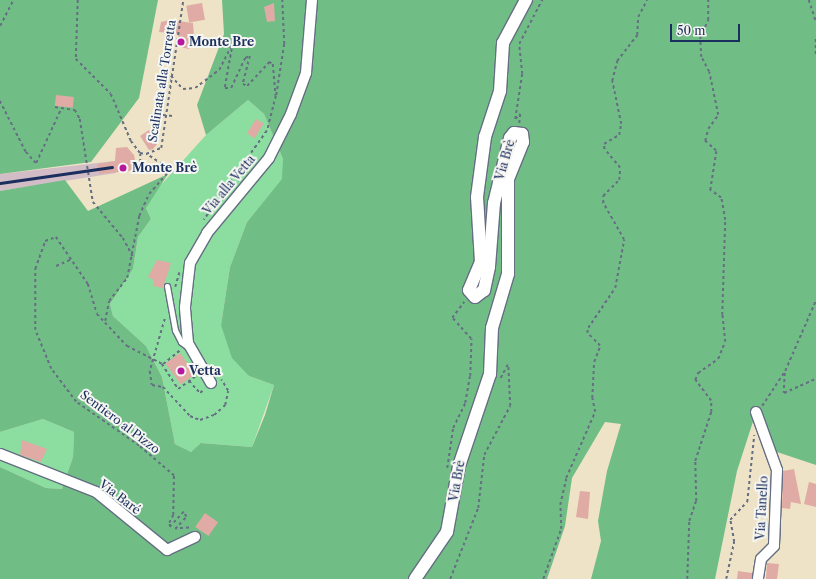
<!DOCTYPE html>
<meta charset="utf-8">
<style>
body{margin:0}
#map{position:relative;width:816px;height:579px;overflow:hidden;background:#eee3c6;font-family:"Libre Caslon Text",serif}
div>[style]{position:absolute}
.industrial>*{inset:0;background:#d2bdc6}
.green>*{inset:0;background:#8bde9f}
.forest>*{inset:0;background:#70bd86}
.building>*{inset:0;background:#e0aba4;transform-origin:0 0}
.path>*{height:1.5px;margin-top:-0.75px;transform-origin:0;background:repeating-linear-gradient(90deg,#656e82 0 3px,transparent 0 6px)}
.roads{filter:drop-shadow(1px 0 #656e82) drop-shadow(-1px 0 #656e82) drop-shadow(0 1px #656e82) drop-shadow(0 -1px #656e82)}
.service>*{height:5px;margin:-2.5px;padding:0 2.5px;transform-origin:2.5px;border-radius:2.5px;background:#fff}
.minor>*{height:10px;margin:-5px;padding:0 5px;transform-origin:5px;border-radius:5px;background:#fff}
.tertiary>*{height:12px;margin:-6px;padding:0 6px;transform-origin:6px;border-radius:6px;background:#fff}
.rail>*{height:3px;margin:-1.5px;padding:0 1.5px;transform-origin:1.5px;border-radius:1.5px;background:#1b2f5e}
.dots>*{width:11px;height:11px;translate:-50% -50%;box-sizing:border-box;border:2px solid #f6f6f2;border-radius:50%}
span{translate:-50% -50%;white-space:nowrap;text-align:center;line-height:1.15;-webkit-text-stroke:4px #f6f6f2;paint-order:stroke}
.poi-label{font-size:12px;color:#1b2f5e;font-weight:700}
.left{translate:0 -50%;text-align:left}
.street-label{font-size:12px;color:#1b2f5e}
.scale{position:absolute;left:670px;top:24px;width:70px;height:18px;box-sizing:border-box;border:2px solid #1b2f5e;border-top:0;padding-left:5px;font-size:12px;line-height:14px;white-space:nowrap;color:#1b2f5e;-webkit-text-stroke:3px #f6f6f2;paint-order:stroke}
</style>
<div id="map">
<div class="industrial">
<i style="clip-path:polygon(115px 161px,116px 173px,0 191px,0 174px)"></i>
</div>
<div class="green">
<i style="clip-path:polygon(248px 100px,264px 114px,283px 159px,283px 179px,247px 222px,230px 267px,221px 325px,249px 376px,274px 385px,252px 447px,202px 443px,191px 452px,175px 444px,162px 377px,146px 346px,113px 316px,110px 304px,133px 269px,138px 237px,151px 219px,146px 208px,151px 196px,206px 135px)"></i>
<i style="clip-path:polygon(43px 419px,74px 432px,73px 457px,62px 489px,46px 488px,0 467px,0 432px)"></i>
</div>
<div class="forest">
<i style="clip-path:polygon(0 0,158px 0,139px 98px,91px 162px,0 174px)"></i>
<i style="clip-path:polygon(222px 0,816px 0,816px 465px,771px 450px,758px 406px,737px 471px,715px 579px,591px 579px,601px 541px,598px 521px,607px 471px,621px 424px,605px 422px,572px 478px,565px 526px,547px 579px,0 579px,0 467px,46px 488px,62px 489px,73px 457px,74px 432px,43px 419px,0 432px,0 191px,65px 180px,88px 211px,168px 174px,146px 208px,151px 219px,138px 237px,133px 269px,110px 304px,113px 316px,146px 346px,162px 377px,175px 444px,191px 452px,201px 443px,252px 447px,265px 415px,274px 385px,249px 376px,232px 358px,221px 325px,230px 267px,247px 222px,282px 179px,283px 159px,264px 114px,248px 100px,206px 135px,197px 105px,224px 34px)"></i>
</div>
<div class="building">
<i style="left:202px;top:3px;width:17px;height:16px;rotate:80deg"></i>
<i style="clip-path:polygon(274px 3px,275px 21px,267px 22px,264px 7px)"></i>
<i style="clip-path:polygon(169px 20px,193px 23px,194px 35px,189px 49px,180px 47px,178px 34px,159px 32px,161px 22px)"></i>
<i style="left:56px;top:95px;width:18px;height:11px;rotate:6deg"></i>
<i style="left:256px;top:119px;width:9px;height:17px;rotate:32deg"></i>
<i style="clip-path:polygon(149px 130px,158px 143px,153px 149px,149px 150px,140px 136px)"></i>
<i style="clip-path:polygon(127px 147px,134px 155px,137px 170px,99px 174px,97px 164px,115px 161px,116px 148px)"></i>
<i style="clip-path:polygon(157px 260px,171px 263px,163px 288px,153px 286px,154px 280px,148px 277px)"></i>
<i style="left:180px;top:353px;width:26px;height:18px;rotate:54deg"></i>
<i style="clip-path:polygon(22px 440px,47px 449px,41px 462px,20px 455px)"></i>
<i style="clip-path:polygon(794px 469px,801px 504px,791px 502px,790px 509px,782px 508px,783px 471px)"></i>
<i style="clip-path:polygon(809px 482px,816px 484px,816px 507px,804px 504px)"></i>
<i style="clip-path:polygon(580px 491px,590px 492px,588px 519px,576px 517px)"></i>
<i style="left:205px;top:513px;width:16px;height:17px;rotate:35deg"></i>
<i style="clip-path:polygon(767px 563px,779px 564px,777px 579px,766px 579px)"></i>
<i style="clip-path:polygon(738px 571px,752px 573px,752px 579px,737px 579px)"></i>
</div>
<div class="path">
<i style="left:78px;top:0;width:59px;rotate:91.9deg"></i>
<i style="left:76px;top:59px;width:49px;rotate:45deg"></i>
<i style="left:111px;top:94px;width:51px;rotate:66.9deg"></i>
<i style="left:131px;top:141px;width:15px;rotate:53deg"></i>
<i style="left:140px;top:153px;width:6px;rotate:9deg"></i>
<i style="left:146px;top:154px;width:16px;rotate:-22deg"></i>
<i style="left:161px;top:148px;width:150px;rotate:-81.5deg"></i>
<i style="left:809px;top:0;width:22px;rotate:72deg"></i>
<i style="left:0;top:26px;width:29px;rotate:-63deg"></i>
<i style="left:816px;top:39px;width:16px;rotate:90deg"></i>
<i style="left:171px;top:76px;width:18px;rotate:47deg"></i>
<i style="left:183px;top:89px;width:12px;rotate:-5deg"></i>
<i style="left:195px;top:88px;width:30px;rotate:-37deg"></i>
<i style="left:219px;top:70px;width:30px;rotate:-63deg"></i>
<i style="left:233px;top:43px;width:46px;rotate:100.1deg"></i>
<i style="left:225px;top:88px;width:6px"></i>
<i style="left:231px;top:88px;width:33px;rotate:-65deg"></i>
<i style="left:245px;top:58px;width:5px;rotate:-22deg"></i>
<i style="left:250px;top:56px;width:29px;rotate:104deg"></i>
<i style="left:243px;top:84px;width:4px;rotate:27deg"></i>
<i style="left:247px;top:86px;width:33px;rotate:-47deg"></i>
<i style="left:269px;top:62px;width:4px;rotate:27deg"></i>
<i style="left:273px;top:64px;width:32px;rotate:85deg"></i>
<i style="left:276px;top:96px;width:36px;rotate:104deg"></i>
<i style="left:267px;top:131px;width:109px;rotate:125.3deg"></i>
<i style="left:276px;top:95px;width:52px;rotate:-81.1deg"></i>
<i style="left:284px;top:44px;width:44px;rotate:-92.6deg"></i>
<i style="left:0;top:101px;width:57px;rotate:63deg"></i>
<i style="left:26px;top:152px;width:15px;rotate:48deg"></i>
<i style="left:36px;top:163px;width:60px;rotate:-65.2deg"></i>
<i style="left:55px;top:107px;width:20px;rotate:9deg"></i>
<i style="left:75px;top:110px;width:10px;rotate:61deg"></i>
<i style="left:80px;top:119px;width:84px;rotate:81.1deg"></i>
<i style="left:93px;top:202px;width:47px;rotate:50.2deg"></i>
<i style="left:123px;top:238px;width:21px;rotate:62deg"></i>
<i style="left:163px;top:115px;width:10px;rotate:6deg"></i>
<i style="left:515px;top:119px;width:46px;rotate:-81.2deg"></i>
<i style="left:522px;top:74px;width:30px;rotate:-96deg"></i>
<i style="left:519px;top:44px;width:50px;rotate:-62.4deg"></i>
<i style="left:515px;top:119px;width:7px;rotate:-45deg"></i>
<i style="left:519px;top:123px;width:9px;rotate:-84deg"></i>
<i style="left:140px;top:168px;width:14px;rotate:-90deg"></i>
<i style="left:56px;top:266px;width:17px;rotate:-24deg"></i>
<i style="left:175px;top:287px;width:15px;rotate:-74deg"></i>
<i style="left:165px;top:319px;width:54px;rotate:106.1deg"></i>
<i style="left:150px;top:371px;width:14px;rotate:82deg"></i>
<i style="left:152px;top:385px;width:11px;rotate:10deg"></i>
<i style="left:163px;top:387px;width:40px;rotate:47deg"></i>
<i style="left:190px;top:416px;width:11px;rotate:22deg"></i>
<i style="left:200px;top:420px;width:15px;rotate:-20deg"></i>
<i style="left:214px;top:415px;width:15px;rotate:-42deg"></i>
<i style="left:225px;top:405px;width:14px;rotate:-78deg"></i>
<i style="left:228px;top:391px;width:13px;rotate:-122deg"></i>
<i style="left:105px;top:321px;width:20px;rotate:-79deg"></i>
<i style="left:109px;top:301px;width:29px;rotate:-52deg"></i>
<i style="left:127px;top:278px;width:63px;rotate:-79deg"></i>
<i style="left:139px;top:216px;width:24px;rotate:-66deg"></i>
<i style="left:149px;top:194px;width:28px;rotate:-49deg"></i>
<i style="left:167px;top:173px;width:5px;rotate:-90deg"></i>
<i style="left:167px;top:168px;width:25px;rotate:-146deg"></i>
<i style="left:163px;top:364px;width:22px;rotate:-39deg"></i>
<i style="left:785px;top:373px;width:20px;rotate:93deg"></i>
<i style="left:784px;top:393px;width:35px;rotate:-24deg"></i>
<i style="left:189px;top:381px;width:16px;rotate:47deg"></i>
<i style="left:200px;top:393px;width:6px;rotate:-45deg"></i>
<i style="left:762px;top:406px;width:42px;rotate:-56.7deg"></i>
<i style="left:785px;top:371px;width:77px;rotate:-66.4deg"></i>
<i style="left:447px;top:468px;width:40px;rotate:-81.5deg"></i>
<i style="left:453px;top:428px;width:28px;rotate:-64deg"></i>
<i style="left:465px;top:403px;width:27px;rotate:-80deg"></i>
<i style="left:470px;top:376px;width:37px;rotate:-88deg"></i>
<i style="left:471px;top:339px;width:28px;rotate:-132deg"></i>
<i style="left:452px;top:318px;width:20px;rotate:-53deg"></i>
<i style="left:189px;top:528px;width:14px;rotate:176deg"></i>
<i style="left:175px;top:529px;width:16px;rotate:-47deg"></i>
<i style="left:186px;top:517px;width:5px;rotate:-112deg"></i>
<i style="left:184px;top:512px;width:21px;rotate:133deg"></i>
<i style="left:170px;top:527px;width:4px;rotate:-104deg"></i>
<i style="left:169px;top:523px;width:9px;rotate:-63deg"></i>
<i style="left:173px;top:515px;width:39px;rotate:-89deg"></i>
<i style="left:174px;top:476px;width:46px;rotate:-139.4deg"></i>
<i style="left:139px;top:446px;width:77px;rotate:-145.1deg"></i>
<i style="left:76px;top:402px;width:41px;rotate:-127.1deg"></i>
<i style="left:51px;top:369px;width:42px;rotate:-112.3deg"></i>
<i style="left:35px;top:330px;width:61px;rotate:-90deg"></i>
<i style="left:35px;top:269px;width:30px;rotate:-70deg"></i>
<i style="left:45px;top:241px;width:12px;rotate:-20deg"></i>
<i style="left:56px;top:237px;width:57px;rotate:55.8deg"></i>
<i style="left:88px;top:284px;width:31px;rotate:73deg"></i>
<i style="left:97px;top:314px;width:44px;rotate:46.8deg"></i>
<i style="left:127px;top:346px;width:39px;rotate:27deg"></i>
<i style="left:162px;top:364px;width:30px;rotate:57deg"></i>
<i style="left:178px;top:389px;width:22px;rotate:-36deg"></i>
<i style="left:450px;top:579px;width:76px;rotate:-68.5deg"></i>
<i style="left:478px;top:508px;width:53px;rotate:-83.5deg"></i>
<i style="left:484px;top:455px;width:55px;rotate:-62deg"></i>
<i style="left:510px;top:406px;width:41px;rotate:-92.8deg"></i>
<i style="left:508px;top:365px;width:17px;rotate:118deg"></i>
<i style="left:543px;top:579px;width:53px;rotate:-70.2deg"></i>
<i style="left:561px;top:529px;width:24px;rotate:-92deg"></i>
<i style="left:560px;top:505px;width:28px;rotate:-77deg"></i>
<i style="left:566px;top:478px;width:72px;rotate:-66.3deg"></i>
<i style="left:595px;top:412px;width:14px;rotate:-102deg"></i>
<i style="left:592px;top:398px;width:36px;rotate:-87deg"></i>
<i style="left:594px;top:362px;width:17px;rotate:-69deg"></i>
<i style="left:600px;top:346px;width:18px;rotate:-135deg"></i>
<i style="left:587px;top:333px;width:5px;rotate:-79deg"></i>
<i style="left:588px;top:328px;width:48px;rotate:-56deg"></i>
<i style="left:615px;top:288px;width:49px;rotate:-79.4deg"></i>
<i style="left:624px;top:240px;width:43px;rotate:-119.6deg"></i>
<i style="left:603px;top:203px;width:7px;rotate:-90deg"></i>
<i style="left:603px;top:196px;width:23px;rotate:-45deg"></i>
<i style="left:619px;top:180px;width:12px;rotate:-85deg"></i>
<i style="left:620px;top:168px;width:25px;rotate:-130deg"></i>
<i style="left:604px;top:149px;width:5px;rotate:-90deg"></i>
<i style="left:604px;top:144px;width:17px;rotate:-31deg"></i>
<i style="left:619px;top:135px;width:11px;rotate:-80deg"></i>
<i style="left:621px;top:124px;width:44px;rotate:-101.8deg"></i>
<i style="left:612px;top:81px;width:21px;rotate:-76deg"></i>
<i style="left:617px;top:61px;width:33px;rotate:-52deg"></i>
<i style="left:637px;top:35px;width:18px;rotate:-87deg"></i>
<i style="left:638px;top:17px;width:19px;rotate:-62deg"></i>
<i style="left:687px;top:579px;width:58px;rotate:-88deg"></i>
<i style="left:689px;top:521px;width:21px;rotate:-71deg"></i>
<i style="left:696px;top:501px;width:40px;rotate:-91.4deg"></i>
<i style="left:695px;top:461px;width:52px;rotate:-71.9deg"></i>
<i style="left:711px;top:412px;width:11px;rotate:-90deg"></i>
<i style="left:711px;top:401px;width:26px;rotate:-127deg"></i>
<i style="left:695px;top:380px;width:8px;rotate:-67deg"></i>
<i style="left:698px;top:373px;width:24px;rotate:-35deg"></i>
<i style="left:718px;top:359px;width:18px;rotate:-68deg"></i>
<i style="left:725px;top:342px;width:27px;rotate:-96deg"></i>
<i style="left:722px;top:315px;width:95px;rotate:-88.2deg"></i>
<i style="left:725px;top:220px;width:22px;rotate:-100deg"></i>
<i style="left:721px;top:198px;width:14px;rotate:-144deg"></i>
<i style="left:710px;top:190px;width:39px;rotate:-81deg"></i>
<i style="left:716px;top:151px;width:15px;rotate:-138deg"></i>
<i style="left:705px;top:141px;width:12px;rotate:-76deg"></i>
<i style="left:708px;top:129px;width:17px;rotate:-54deg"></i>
<i style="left:718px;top:115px;width:44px;rotate:-101.8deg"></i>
<i style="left:709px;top:72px;width:17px;rotate:-118deg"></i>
<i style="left:701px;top:57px;width:19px;rotate:-93deg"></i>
<i style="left:700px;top:38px;width:20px;rotate:-66deg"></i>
<i style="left:708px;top:20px;width:20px;rotate:-90deg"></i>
<i style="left:726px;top:579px;width:38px;rotate:-78deg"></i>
<i style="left:734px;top:542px;width:22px;rotate:-100deg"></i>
<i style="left:730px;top:520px;width:25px;rotate:-47deg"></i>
<i style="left:747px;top:502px;width:67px;rotate:-84deg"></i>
</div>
<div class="roads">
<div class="service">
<i style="left:167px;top:286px;width:45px;rotate:79.7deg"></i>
<i style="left:175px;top:330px;width:13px;rotate:63deg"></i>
<i style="left:181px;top:342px;width:9px;rotate:36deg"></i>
</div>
<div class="minor">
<i style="left:211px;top:383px;width:46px;rotate:-119.9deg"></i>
<i style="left:188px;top:343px;width:36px;rotate:-95deg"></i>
<i style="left:185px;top:307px;width:44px;rotate:-83.5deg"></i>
<i style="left:190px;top:263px;width:34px;rotate:-60deg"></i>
<i style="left:207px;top:233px;width:97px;rotate:-50.4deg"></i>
<i style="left:269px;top:158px;width:49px;rotate:-63.4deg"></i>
<i style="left:291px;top:114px;width:44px;rotate:-69.9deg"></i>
<i style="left:306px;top:73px;width:73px;rotate:-85.3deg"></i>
<i style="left:756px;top:412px;width:62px;rotate:70.1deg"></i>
<i style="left:777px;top:470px;width:76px;rotate:92.3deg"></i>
<i style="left:774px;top:546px;width:18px;rotate:135deg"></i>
<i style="left:761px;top:559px;width:20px;rotate:99deg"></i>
<i style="left:0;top:454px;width:103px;rotate:21.6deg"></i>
<i style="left:96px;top:492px;width:92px;rotate:39.2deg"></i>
<i style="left:167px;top:550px;width:31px;rotate:-25deg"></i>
</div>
<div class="tertiary">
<i style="left:415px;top:579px;width:57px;rotate:-55.8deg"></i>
<i style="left:447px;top:532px;width:67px;rotate:-79.7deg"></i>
<i style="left:459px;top:466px;width:97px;rotate:-71.4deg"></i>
<i style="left:490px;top:374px;width:46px;rotate:-87.5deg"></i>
<i style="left:492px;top:328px;width:56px;rotate:-73.5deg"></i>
<i style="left:508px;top:274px;width:95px;rotate:-90deg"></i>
<i style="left:508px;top:179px;width:40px;rotate:-68deg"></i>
<i style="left:523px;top:142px;width:8px;rotate:-97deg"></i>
<i style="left:522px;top:134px;width:8px;rotate:-173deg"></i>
<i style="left:514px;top:133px;width:6px;rotate:129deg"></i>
<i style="left:510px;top:138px;width:67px;rotate:103.8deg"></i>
<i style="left:494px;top:203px;width:64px;rotate:94.5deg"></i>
<i style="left:489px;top:267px;width:24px;rotate:102deg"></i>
<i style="left:484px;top:290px;width:11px;rotate:142deg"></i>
<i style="left:475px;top:297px;width:9px;rotate:-131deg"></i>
<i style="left:469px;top:290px;width:30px;rotate:-67deg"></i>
<i style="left:481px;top:262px;width:65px;rotate:-93.5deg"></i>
<i style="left:477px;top:197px;width:61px;rotate:-82.4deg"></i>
<i style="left:485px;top:137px;width:48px;rotate:-71.9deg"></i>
<i style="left:500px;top:91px;width:48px;rotate:-86.4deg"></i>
<i style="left:503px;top:43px;width:49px;rotate:-61.9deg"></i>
</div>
</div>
<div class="rail">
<i style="left:0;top:183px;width:113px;rotate:-8.1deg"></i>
</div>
<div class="dots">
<i style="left:181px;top:42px;background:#b5179e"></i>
<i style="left:123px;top:168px;background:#b5179e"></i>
<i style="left:181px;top:371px;background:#b5179e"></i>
</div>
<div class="poi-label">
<span class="left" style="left:189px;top:42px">Monte Bre</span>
<span class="left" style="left:132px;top:168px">Monte Brè</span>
<span class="left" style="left:189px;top:371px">Vetta</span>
</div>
<div class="street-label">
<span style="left:162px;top:81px;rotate:-81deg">Scalinata alla Torretta</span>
<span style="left:505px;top:160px;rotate:-74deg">Via Brè</span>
<span style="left:229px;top:185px;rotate:-50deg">Via alla Vetta</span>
<span style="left:120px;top:422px;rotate:37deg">Sentiero al Pizzo</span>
<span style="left:457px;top:481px;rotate:-80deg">Via Brè</span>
<span style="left:120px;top:497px;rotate:37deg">Via Baré</span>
<span style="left:762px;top:508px;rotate:-87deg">Via Tanello</span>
</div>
<div class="scale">50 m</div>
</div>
